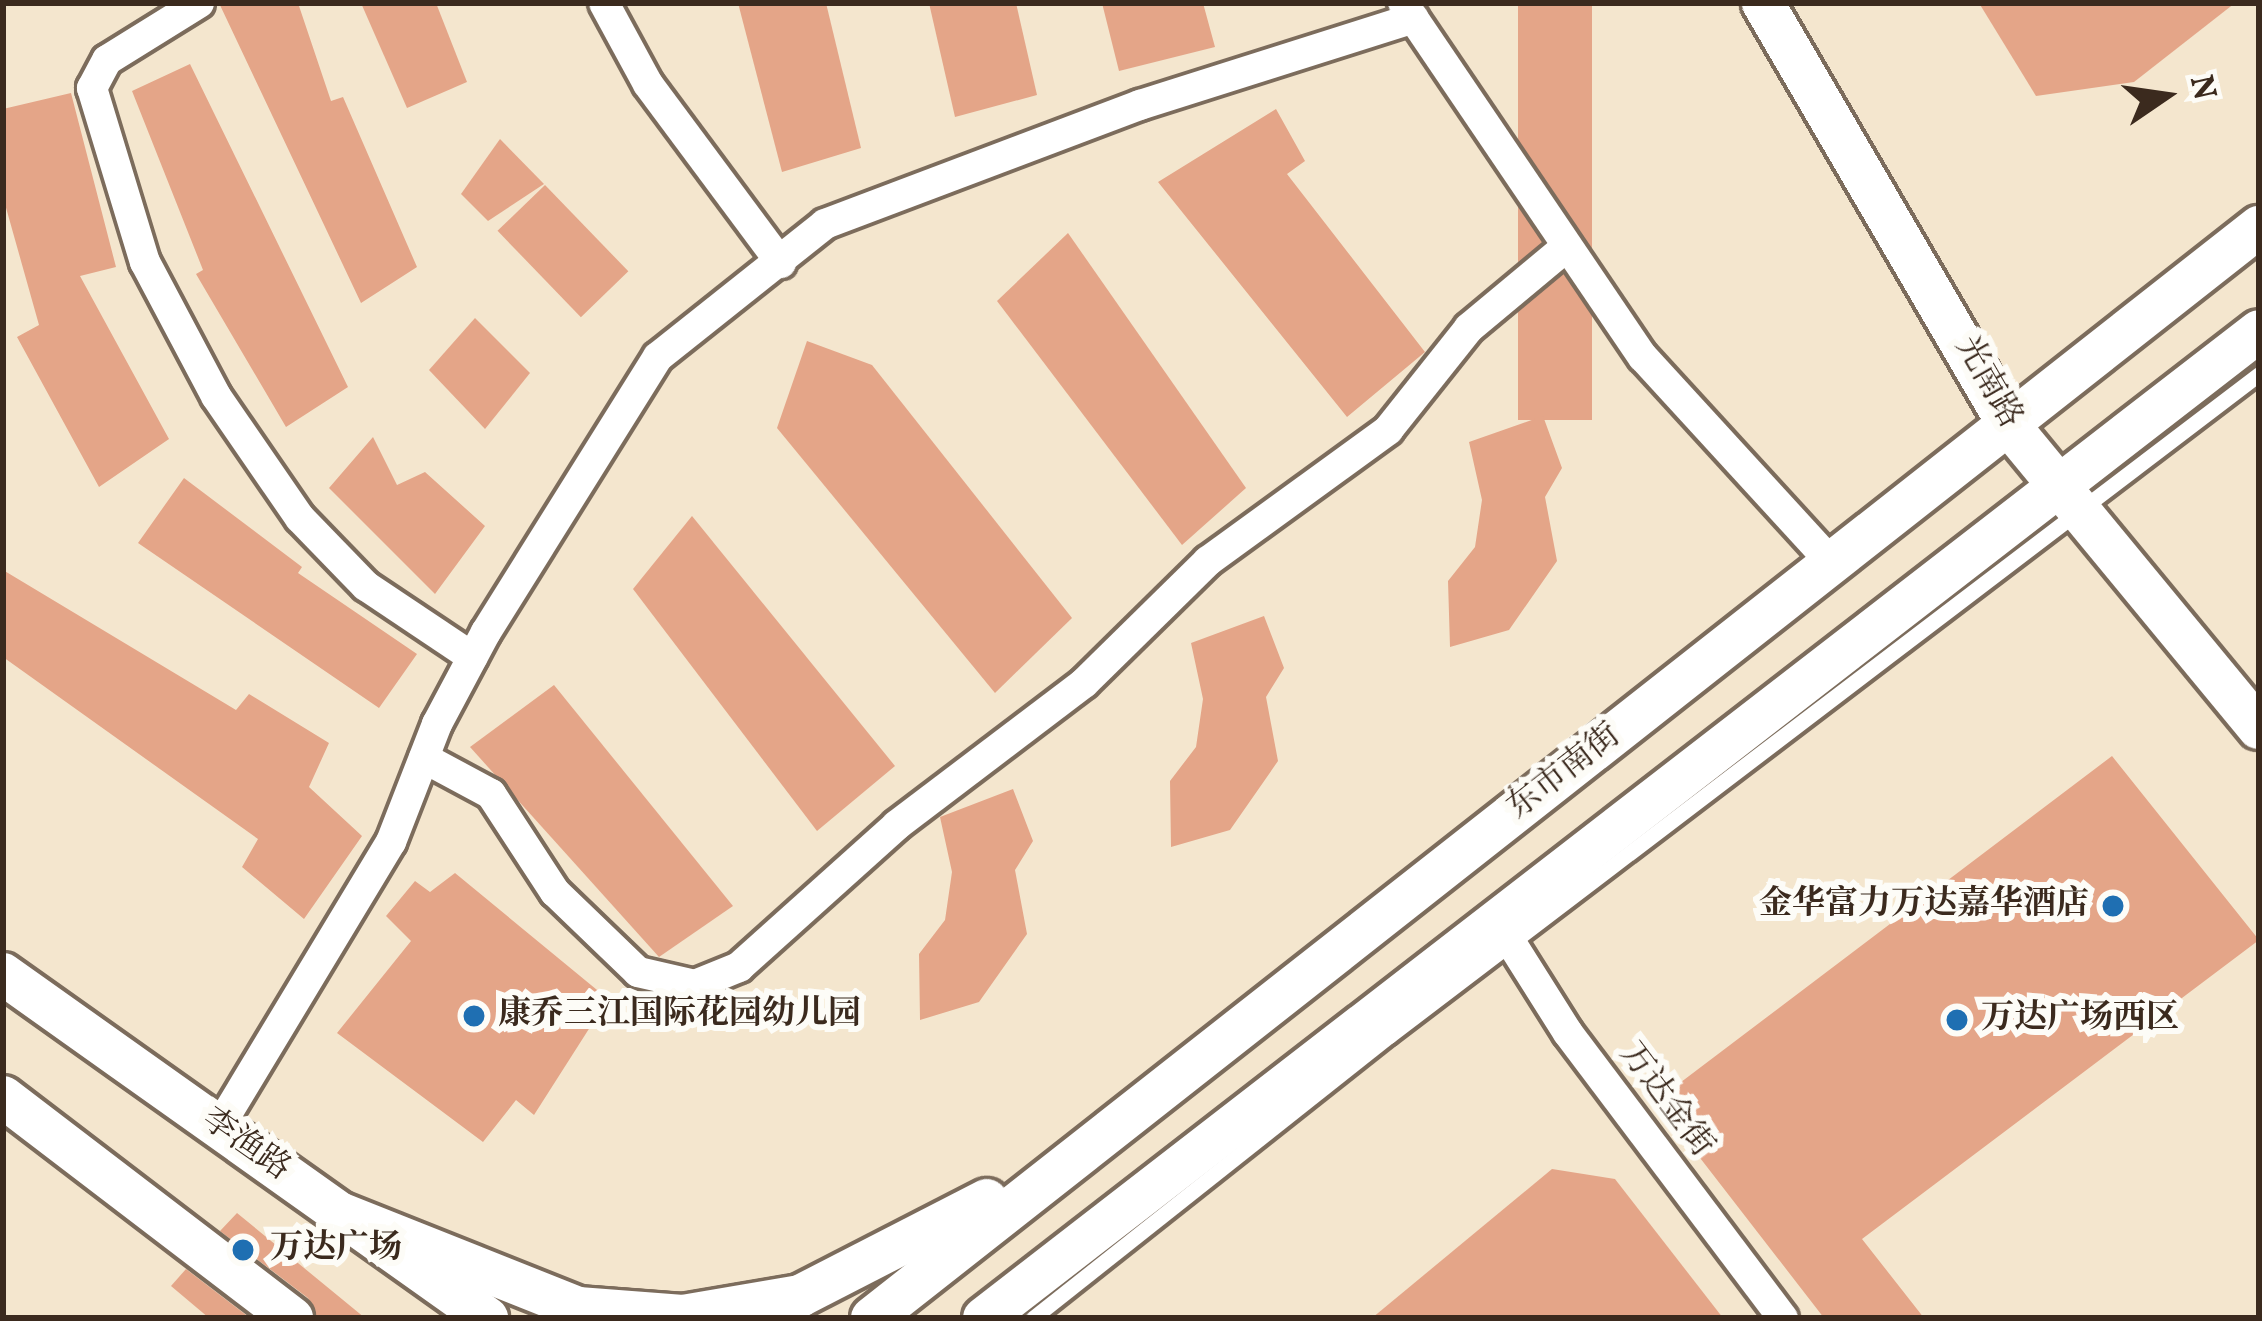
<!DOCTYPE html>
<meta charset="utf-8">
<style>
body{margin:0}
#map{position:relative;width:2262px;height:1321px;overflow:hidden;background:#f4e6ce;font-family:Vollkorn,"Noto Serif SC",serif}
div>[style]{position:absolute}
.building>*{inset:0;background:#e4a588;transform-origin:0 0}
.roads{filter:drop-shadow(3px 0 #7c6c5c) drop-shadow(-3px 0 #7c6c5c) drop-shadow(0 3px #7c6c5c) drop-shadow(0 -3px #7c6c5c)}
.lane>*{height:15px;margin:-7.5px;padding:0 7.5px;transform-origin:7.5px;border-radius:7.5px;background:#fff}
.street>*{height:30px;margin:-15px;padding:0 15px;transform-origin:15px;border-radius:15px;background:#fff}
.secondary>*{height:42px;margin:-21px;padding:0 21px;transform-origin:21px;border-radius:21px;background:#fff}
.dots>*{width:33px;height:33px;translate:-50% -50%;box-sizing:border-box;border:6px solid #fdfcf7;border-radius:50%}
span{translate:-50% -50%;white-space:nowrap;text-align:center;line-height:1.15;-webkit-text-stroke:12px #fdfcf7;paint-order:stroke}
.street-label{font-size:33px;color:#3b2a1e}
.poi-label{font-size:33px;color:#3b2a1e;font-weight:700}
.right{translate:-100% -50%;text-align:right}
.left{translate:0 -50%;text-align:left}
.frame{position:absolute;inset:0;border:6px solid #3b2a1e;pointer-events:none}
.north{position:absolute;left:2106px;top:36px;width:120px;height:120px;-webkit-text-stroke:9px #fdfcf7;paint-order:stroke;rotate:77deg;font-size:33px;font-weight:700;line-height:48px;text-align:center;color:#3b2a1e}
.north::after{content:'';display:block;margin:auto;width:42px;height:54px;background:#3b2a1e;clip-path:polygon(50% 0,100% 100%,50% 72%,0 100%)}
</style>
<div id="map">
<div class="building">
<i style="clip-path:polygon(219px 3px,298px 3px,331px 101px,343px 97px,417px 267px,361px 303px)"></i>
<i style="clip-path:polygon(361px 3px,436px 3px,467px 82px,407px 108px)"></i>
<i style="clip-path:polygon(738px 3px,826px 3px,861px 148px,782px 172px)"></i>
<i style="clip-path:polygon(929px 3px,1016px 3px,1037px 95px,955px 117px)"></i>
<i style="clip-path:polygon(1102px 3px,1203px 3px,1215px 47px,1119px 71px)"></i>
<i style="left:1518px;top:3px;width:74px;height:417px"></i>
<i style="clip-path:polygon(1979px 3px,2235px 3px,2134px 82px,2036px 96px)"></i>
<i style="clip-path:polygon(190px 64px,348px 387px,286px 427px,196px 274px,203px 270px,132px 91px)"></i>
<i style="clip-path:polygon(71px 93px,116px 267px,80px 276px,169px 439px,99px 487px,17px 337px,39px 325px,3px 197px,3px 109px)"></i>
<i style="clip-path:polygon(1276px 109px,1305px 161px,1287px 174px,1425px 352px,1347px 417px,1158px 182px)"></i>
<i style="clip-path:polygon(500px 139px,544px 184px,488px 221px,461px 194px)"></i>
<i style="left:545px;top:185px;width:120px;height:66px;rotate:46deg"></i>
<i style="clip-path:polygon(1068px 233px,1246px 488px,1182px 545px,997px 301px)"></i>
<i style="clip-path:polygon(475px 318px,530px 373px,485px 429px,429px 370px)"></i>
<i style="clip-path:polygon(807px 341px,872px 365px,1072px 618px,995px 693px,777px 428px)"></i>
<i style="clip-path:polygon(1543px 416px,1562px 468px,1545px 497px,1557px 561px,1509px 630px,1450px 647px,1448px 581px,1475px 547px,1482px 500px,1469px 442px)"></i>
<i style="clip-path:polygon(373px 437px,397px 485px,425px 472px,485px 526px,435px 594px,329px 488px)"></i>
<i style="clip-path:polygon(184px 478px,302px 567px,298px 573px,417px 654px,379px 708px,138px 543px)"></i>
<i style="clip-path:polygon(692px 516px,895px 766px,817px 831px,633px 589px)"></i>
<i style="clip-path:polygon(3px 570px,236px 710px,249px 694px,329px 743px,309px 787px,362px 836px,304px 919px,242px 867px,258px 839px,3px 657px)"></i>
<i style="clip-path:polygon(1264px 616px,1284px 668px,1266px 697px,1278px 761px,1230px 830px,1171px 847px,1170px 781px,1196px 747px,1203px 699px,1191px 643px)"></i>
<i style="clip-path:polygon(554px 685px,733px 906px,659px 957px,470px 747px)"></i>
<i style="clip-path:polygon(2112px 756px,2259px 940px,1862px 1239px,1924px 1318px,1824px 1318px,1656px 1101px)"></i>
<i style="clip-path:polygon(1013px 789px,1033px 841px,1015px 870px,1027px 934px,979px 1002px,920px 1020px,919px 954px,945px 920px,952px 872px,940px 817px)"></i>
<i style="clip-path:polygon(455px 873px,608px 999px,534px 1115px,516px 1100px,483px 1142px,337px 1033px,411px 941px,386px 916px,415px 881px,430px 892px)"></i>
<i style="clip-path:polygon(1552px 1169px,1615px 1179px,1723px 1318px,1372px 1318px)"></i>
<i style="clip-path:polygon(237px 1213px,365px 1318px,317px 1318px,308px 1298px,220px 1231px)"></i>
<i style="clip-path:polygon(186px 1269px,250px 1318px,209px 1318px,171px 1286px)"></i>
</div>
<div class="roads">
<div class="lane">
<i style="left:1033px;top:1318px;width:454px;rotate:-38.4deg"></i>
<i style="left:1389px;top:1036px;width:1093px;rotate:-37.27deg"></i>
</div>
<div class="street">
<i style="left:199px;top:3px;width:108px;rotate:148.2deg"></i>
<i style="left:107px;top:60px;width:32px;rotate:118deg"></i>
<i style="left:92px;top:88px;width:182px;rotate:73.1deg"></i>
<i style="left:145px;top:262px;width:152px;rotate:62.1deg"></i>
<i style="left:216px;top:396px;width:148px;rotate:55.5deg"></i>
<i style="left:300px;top:518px;width:95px;rotate:45.9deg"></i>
<i style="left:366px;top:586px;width:128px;rotate:33.8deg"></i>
<i style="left:604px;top:3px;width:92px;rotate:61.5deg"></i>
<i style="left:648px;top:84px;width:223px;rotate:53.4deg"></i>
<i style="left:1403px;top:3px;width:428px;rotate:55.9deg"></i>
<i style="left:1643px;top:357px;width:280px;rotate:47.5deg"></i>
<i style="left:424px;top:758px;width:76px;rotate:28.2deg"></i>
<i style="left:491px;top:794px;width:117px;rotate:56.9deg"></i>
<i style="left:555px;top:892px;width:115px;rotate:43.9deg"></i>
<i style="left:638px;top:972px;width:58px;rotate:12.8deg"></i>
<i style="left:695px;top:985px;width:48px;rotate:-22.2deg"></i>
<i style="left:739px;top:967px;width:212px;rotate:-41.9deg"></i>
<i style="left:897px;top:825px;width:235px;rotate:-37.2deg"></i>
<i style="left:1084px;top:683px;width:174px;rotate:-44.5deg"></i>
<i style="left:1208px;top:561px;width:223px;rotate:-36deg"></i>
<i style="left:1388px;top:430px;width:130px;rotate:-51.5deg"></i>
<i style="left:1469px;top:328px;width:125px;rotate:-39.8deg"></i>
<i style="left:1498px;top:922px;width:131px;rotate:57.8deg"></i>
<i style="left:1568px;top:1033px;width:357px;rotate:53deg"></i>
<i style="left:219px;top:1127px;width:333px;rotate:-58.9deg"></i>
<i style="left:391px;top:842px;width:127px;rotate:-68.7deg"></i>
<i style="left:437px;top:724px;width:104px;rotate:-62deg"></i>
<i style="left:486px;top:632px;width:324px;rotate:-58deg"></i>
<i style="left:658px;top:357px;width:213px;rotate:-38.5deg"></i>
<i style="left:825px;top:224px;width:337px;rotate:-20.7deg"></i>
<i style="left:1140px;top:105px;width:287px;rotate:-17.6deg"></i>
</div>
<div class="secondary">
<i style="left:1763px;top:3px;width:487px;rotate:59.8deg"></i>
<i style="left:2008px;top:424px;width:394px;rotate:50.5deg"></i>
<i style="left:3px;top:974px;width:594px;rotate:35.4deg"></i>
<i style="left:3px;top:1097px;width:364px;rotate:37.4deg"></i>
<i style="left:342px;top:1214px;width:254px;rotate:21.7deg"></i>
<i style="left:578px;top:1308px;width:105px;rotate:4.4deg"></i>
<i style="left:683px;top:1316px;width:119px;rotate:-9.7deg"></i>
<i style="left:800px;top:1296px;width:210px;rotate:-27.2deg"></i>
<i style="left:872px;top:1318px;width:1765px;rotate:-38.19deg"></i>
<i style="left:984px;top:1318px;width:1612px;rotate:-37.74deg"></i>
</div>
</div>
<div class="dots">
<i style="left:2113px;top:906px;background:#1f6fb2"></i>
<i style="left:474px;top:1016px;background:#1f6fb2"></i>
<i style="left:1957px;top:1020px;background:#1f6fb2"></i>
<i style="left:243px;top:1250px;background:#1f6fb2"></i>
</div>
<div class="street-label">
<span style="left:1987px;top:383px;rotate:60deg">光南路</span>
<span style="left:1565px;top:773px;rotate:-38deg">东市南街</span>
<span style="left:1665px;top:1101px;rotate:53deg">万达金街</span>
<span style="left:245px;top:1146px;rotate:35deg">李渔路</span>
</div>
<div class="poi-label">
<span class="right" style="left:2089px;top:906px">金华富力万达嘉华酒店</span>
<span class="left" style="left:498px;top:1016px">康乔三江国际花园幼儿园</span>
<span class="left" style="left:1981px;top:1020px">万达广场西区</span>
<span class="left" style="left:270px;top:1250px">万达广场</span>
</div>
<div class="frame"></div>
<div class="north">N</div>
</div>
